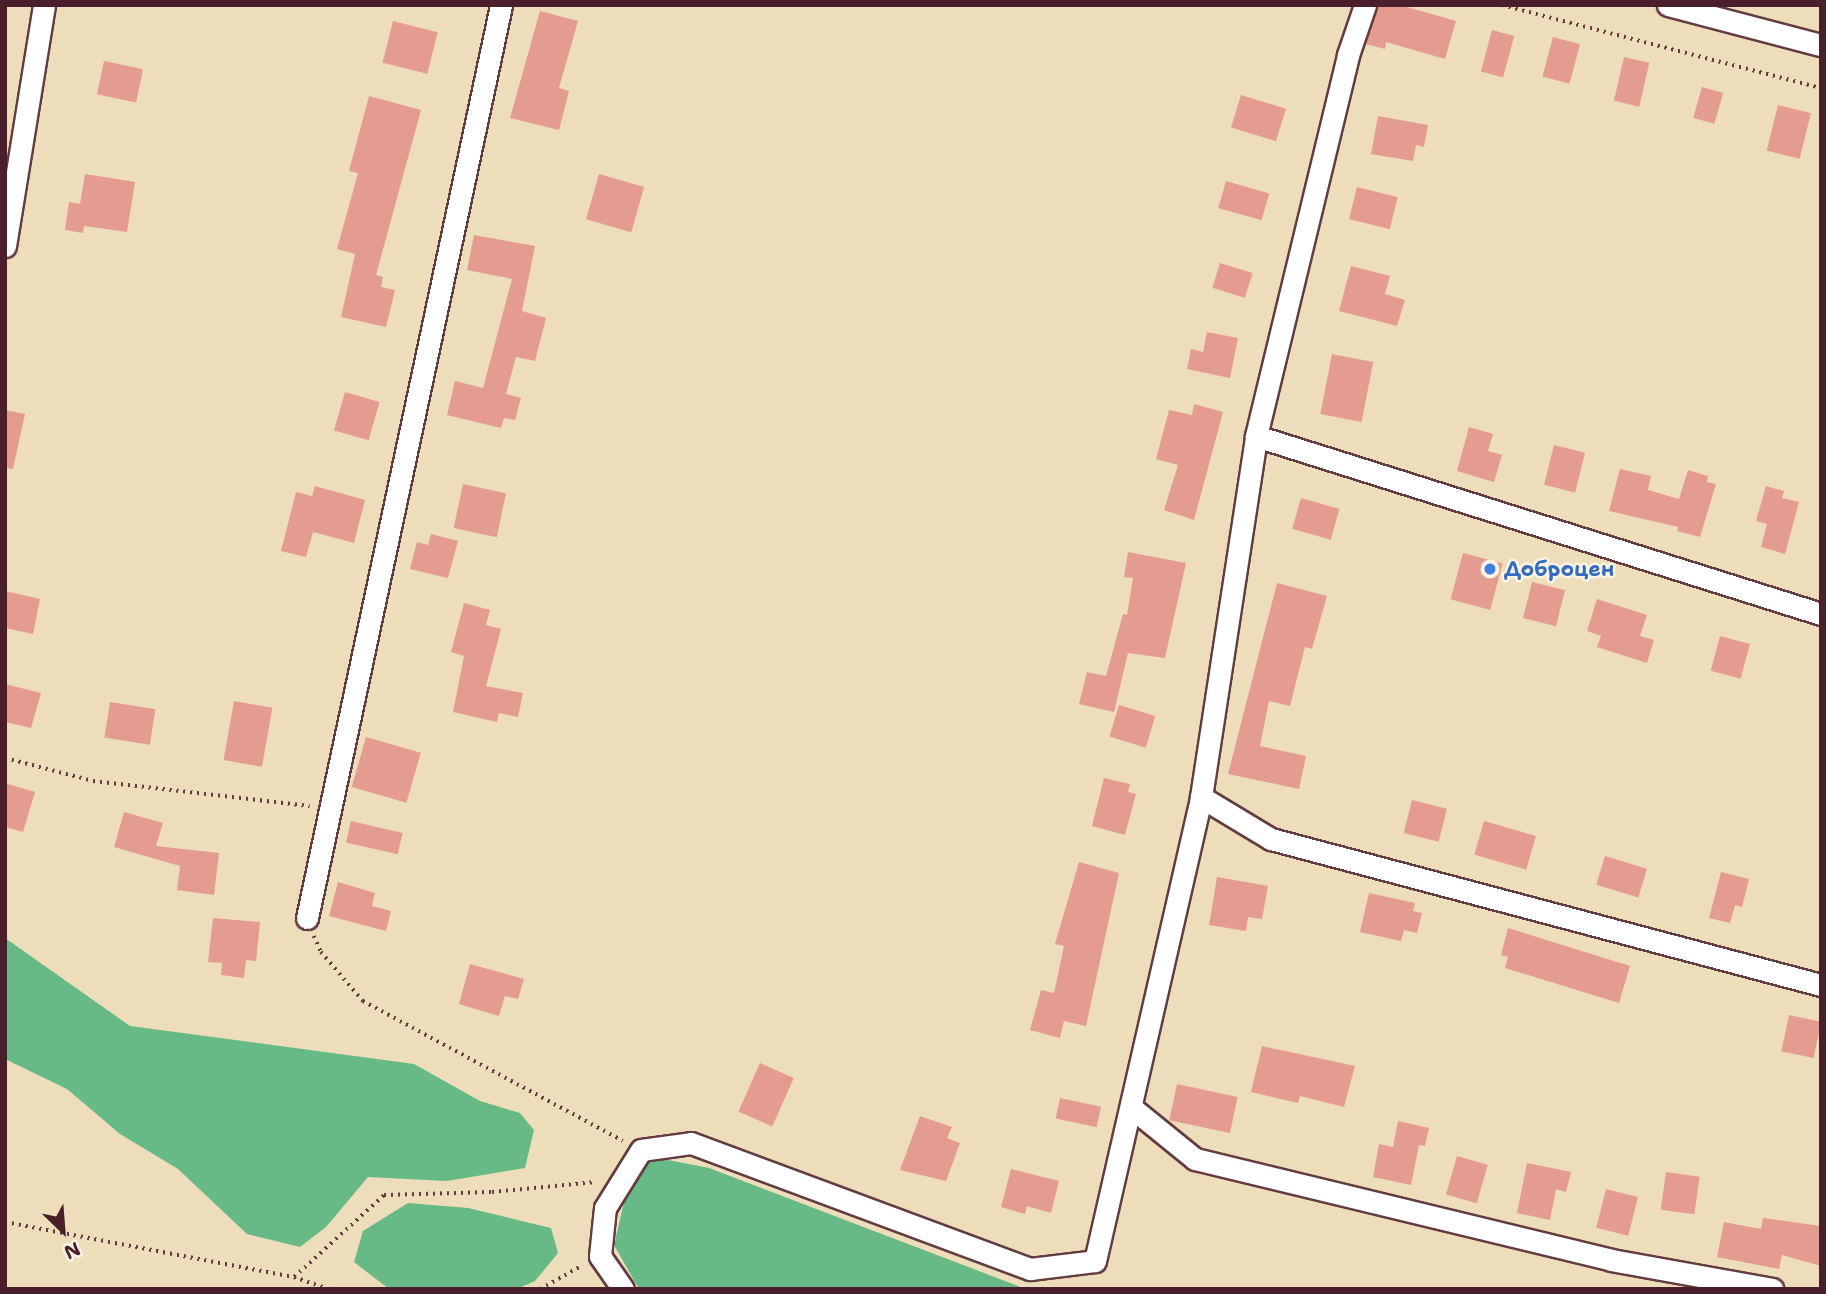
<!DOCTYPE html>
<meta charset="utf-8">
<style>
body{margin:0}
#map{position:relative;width:1826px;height:1294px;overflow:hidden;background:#eeddba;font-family:"Shantell Sans",sans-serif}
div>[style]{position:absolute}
.forest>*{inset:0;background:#67b986}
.building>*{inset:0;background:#e49c91;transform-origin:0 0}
.path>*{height:3.5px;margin-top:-1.75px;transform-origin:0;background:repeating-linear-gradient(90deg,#633c40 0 2px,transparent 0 7px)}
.roads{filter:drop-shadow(2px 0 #633c40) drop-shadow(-2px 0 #633c40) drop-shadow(0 2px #633c40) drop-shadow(0 -2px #633c40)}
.street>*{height:21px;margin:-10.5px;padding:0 10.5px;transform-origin:10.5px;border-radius:10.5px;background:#fff}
.dots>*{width:19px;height:19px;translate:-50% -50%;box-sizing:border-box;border:4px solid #fcf5e5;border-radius:50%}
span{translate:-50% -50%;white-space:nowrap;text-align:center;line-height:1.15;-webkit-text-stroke:5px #fcf5e5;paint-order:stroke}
.shop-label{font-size:21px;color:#366cbe;font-weight:700}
.left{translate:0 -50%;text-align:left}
.frame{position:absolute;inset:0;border:7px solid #4a1f2b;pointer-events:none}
.north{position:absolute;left:28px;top:1196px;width:70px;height:70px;-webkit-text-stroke:5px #fcf5e5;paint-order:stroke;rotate:155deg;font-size:19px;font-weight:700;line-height:28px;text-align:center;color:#4a1f2b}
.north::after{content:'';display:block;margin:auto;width:24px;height:32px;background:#4a1f2b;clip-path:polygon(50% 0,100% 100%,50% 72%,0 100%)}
</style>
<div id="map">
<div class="forest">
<i style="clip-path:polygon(5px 938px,130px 1026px,414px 1064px,480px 1101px,520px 1113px,534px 1130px,525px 1168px,447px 1181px,368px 1177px,326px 1227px,300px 1247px,247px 1234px,178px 1169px,120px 1134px,67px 1089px,5px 1059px)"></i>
<i style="clip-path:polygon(663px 1159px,709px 1168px,1026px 1289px,639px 1289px,614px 1245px,626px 1194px,649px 1162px)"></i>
<i style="clip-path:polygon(408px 1203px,468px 1208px,551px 1228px,558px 1253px,535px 1281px,517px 1289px,389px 1289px,354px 1262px,363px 1231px)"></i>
</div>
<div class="building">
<i style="clip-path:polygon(1378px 5px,1400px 5px,1456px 21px,1445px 59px,1386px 42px,1385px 49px,1366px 44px)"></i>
<i style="clip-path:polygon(540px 11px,578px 21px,559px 88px,569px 91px,559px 130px,510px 118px)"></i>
<i style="left:393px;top:21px;width:46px;height:43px;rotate:14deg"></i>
<i style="left:1492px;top:30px;width:23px;height:43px;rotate:15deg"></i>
<i style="left:1553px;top:37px;width:28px;height:41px;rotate:15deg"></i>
<i style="left:1624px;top:57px;width:26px;height:45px;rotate:13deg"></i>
<i style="left:104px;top:61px;width:40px;height:34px;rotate:12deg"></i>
<i style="left:1702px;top:87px;width:22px;height:32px;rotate:16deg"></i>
<i style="left:1241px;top:95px;width:47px;height:34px;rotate:17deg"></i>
<i style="clip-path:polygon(369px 96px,421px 110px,376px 275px,383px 277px,381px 287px,395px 290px,386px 327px,341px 317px,355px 254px,337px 249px,358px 173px,349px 171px)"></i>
<i style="left:1778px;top:105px;width:34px;height:47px;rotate:14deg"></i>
<i style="clip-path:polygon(1378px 116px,1428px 125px,1424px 147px,1416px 145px,1413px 161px,1371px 154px)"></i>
<i style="clip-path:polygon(85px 174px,135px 182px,127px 232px,84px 226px,83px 233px,65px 230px,69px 202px,80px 204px)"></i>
<i style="left:599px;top:174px;width:47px;height:47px;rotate:16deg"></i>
<i style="left:1226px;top:181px;width:45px;height:28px;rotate:16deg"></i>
<i style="left:1357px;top:187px;width:42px;height:33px;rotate:14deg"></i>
<i style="clip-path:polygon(474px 235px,535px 246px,522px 311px,546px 318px,535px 361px,516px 357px,506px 394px,521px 398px,515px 420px,504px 418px,501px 428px,447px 415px,455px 381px,483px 388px,512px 279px,467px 270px)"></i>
<i style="left:1220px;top:263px;width:34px;height:26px;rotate:17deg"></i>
<i style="clip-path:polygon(1351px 266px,1390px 276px,1385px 294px,1405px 300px,1397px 326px,1339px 311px)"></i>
<i style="clip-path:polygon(1207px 332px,1238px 338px,1230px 378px,1187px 369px,1191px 349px,1203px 352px)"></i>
<i style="left:1332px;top:354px;width:42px;height:61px;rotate:11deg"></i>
<i style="left:345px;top:392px;width:36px;height:40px;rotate:16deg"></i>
<i style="clip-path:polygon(1194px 404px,1223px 412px,1194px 520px,1164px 510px,1178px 465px,1156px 459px,1169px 410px,1192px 415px)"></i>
<i style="clip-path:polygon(5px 410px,25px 414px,13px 469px,5px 468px)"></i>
<i style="clip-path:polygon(1469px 427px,1493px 434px,1488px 451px,1502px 455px,1494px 482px,1457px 471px)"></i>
<i style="left:1554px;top:445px;width:32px;height:41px;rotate:14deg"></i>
<i style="clip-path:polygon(1620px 469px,1651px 476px,1648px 490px,1679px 499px,1688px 470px,1708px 476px,1707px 482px,1716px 484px,1700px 537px,1677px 531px,1678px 527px,1609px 511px)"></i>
<i style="left:463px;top:484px;width:44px;height:45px;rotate:12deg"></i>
<i style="clip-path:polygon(315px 486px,365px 500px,354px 543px,313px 532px,306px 557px,281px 551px,296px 492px,312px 496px)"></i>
<i style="clip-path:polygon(1766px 486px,1784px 491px,1782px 498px,1799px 502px,1785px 554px,1761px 547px,1767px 524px,1756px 521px)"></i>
<i style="left:1301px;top:498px;width:40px;height:32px;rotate:16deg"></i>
<i style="clip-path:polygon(431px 534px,458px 541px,448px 578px,410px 569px,417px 542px,428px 545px)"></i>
<i style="clip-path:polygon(1128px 552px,1186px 563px,1165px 658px,1128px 653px,1114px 712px,1079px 704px,1087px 672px,1106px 676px,1123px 614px,1127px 615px,1133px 578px,1124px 577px)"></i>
<i style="left:1463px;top:553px;width:41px;height:48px;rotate:15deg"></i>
<i style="left:1532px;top:582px;width:34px;height:37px;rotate:14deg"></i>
<i style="clip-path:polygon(1277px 583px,1327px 596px,1312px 649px,1305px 647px,1290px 706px,1269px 701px,1260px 746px,1306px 756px,1299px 789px,1228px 774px)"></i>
<i style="clip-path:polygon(5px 591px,40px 599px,33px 634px,5px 628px)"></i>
<i style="clip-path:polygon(1597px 599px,1647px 615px,1640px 636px,1654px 640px,1647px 663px,1597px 647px,1601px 636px,1587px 631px)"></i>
<i style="clip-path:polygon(464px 603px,490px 610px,486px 625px,501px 629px,486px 686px,523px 693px,518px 717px,499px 713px,497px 722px,453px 712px,464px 656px,451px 652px)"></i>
<i style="left:1720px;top:636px;width:31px;height:36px;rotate:15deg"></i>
<i style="clip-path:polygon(5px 684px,41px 693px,31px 728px,5px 722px)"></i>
<i style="left:234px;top:701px;width:39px;height:60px;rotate:10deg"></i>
<i style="left:110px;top:702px;width:46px;height:36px;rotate:9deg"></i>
<i style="left:1119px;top:705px;width:38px;height:33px;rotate:17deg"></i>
<i style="left:366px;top:737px;width:57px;height:52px;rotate:16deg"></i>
<i style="clip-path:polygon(1104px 778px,1130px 784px,1128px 792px,1136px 794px,1125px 835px,1092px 826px)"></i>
<i style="clip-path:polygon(5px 783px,35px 792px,23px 832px,5px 827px)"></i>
<i style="left:1412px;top:800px;width:36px;height:34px;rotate:14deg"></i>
<i style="clip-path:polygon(124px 812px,163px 823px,156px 846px,219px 853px,214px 895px,177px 890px,180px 866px,114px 847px)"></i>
<i style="left:351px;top:821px;width:53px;height:22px;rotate:13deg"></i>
<i style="left:1484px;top:821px;width:54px;height:35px;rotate:16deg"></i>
<i style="left:1605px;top:856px;width:44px;height:30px;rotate:17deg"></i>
<i style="clip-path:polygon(1079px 862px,1119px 873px,1086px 1026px,1064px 1021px,1060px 1038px,1030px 1030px,1041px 990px,1054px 993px,1064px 946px,1055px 944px)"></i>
<i style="clip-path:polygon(1721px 872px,1749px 879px,1742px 907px,1735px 905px,1730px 923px,1709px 918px)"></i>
<i style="clip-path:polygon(1217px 877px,1268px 886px,1262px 919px,1248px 917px,1246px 931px,1209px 925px)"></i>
<i style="clip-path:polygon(338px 882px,375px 893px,372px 906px,391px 911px,386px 931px,329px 916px)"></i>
<i style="clip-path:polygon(1369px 893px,1415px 903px,1413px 911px,1422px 913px,1417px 933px,1404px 930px,1401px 941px,1360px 932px)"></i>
<i style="clip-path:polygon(213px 918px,260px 922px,256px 961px,246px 960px,244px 978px,221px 975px,222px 963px,208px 962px)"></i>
<i style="clip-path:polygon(1508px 928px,1630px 966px,1619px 1003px,1505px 968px,1508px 957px,1501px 955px)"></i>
<i style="clip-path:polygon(470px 964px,524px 979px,518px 999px,505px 996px,499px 1016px,459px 1004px)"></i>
<i style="left:1789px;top:1015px;width:33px;height:37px;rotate:12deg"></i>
<i style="clip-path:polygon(1262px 1046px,1355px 1066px,1344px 1107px,1300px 1096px,1298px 1103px,1251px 1092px)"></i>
<i style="left:760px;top:1063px;width:37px;height:53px;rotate:24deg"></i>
<i style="left:1177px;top:1084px;width:62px;height:37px;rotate:12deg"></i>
<i style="left:1060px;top:1098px;width:42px;height:21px;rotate:12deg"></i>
<i style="clip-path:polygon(920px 1116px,952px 1127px,947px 1138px,960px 1143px,946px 1181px,900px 1170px)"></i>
<i style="clip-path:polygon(1398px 1121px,1429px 1128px,1425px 1146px,1419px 1145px,1411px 1185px,1373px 1177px,1379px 1144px,1393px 1147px)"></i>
<i style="left:1457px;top:1156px;width:32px;height:40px;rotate:16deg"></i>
<i style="clip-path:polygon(1527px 1163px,1571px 1172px,1566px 1192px,1556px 1189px,1550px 1220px,1517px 1213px)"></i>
<i style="clip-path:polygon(1011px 1169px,1059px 1181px,1051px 1213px,1027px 1206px,1025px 1214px,1001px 1207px)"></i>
<i style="left:1666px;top:1172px;width:34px;height:38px;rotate:8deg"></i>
<i style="left:1606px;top:1189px;width:33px;height:40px;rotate:14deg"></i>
<i style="clip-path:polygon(1763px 1218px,1821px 1226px,1821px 1266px,1782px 1255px,1779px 1269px,1717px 1257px,1724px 1222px,1761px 1229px)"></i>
</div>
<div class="path">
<i style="left:1502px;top:5px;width:330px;rotate:14.6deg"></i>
<i style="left:5px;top:758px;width:91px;rotate:14.6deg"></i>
<i style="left:93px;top:781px;width:218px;rotate:6.6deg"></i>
<i style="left:314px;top:936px;width:17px;rotate:66deg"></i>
<i style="left:321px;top:952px;width:65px;rotate:49.4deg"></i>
<i style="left:363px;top:1001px;width:295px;rotate:28.3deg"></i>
<i style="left:5px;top:1222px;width:294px;rotate:10.8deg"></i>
<i style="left:294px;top:1277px;width:37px;rotate:19deg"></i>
<i style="left:294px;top:1277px;width:122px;rotate:-42.3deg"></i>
<i style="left:384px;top:1195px;width:108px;rotate:-1.6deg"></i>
<i style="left:492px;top:1192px;width:104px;rotate:-5.5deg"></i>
<i style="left:540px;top:1289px;width:49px;rotate:-29.2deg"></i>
</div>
<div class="roads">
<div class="street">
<i style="left:1668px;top:5px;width:158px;rotate:14.7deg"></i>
<i style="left:5px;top:246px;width:244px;rotate:-80.8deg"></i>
<i style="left:1256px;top:436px;width:592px;rotate:17.49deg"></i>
<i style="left:1201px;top:797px;width:82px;rotate:31deg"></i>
<i style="left:1271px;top:839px;width:569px;rotate:14.87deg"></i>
<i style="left:307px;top:918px;width:933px;rotate:-78deg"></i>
<i style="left:1132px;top:1108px;width:81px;rotate:39deg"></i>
<i style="left:1195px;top:1159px;width:428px;rotate:13.6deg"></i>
<i style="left:1611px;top:1260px;width:164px;rotate:10.2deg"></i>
<i style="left:623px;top:1289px;width:40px;rotate:-124.9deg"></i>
<i style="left:600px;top:1256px;width:48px;rotate:-84.1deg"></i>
<i style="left:605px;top:1208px;width:68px;rotate:-58.2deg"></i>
<i style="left:641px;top:1150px;width:50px;rotate:-8deg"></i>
<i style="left:691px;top:1143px;width:362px;rotate:20.4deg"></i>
<i style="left:1030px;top:1269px;width:65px;rotate:-7deg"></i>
<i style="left:1095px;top:1261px;width:476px;rotate:-77.1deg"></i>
<i style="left:1201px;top:797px;width:365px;rotate:-81.3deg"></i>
<i style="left:1256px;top:436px;width:392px;rotate:-76.4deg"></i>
<i style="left:1348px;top:55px;width:53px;rotate:-71.2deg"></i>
</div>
</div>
<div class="dots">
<i style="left:1490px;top:569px;background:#3f7fe0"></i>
</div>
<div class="shop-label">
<span class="left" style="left:1504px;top:569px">Доброцен</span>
</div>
<div class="frame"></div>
<div class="north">N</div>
</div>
